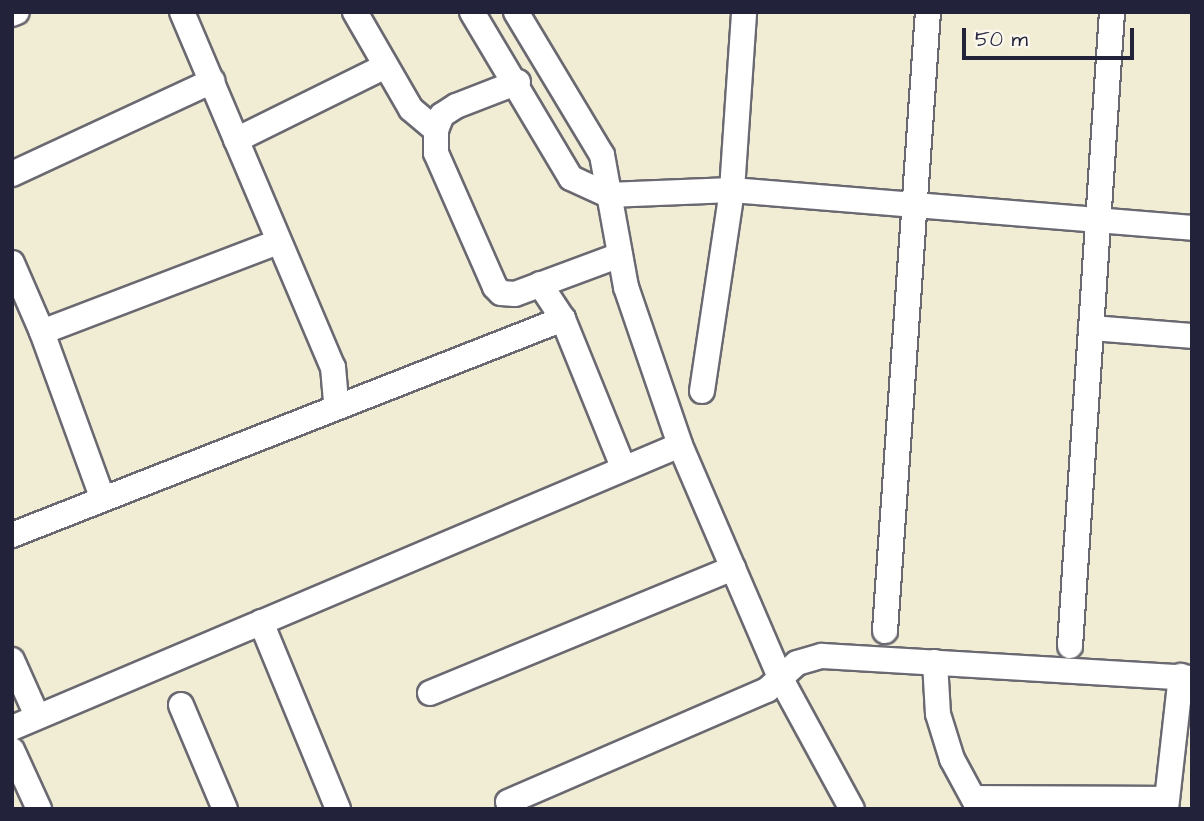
<!DOCTYPE html>
<style>
body{margin:0}
#map{position:relative;width:1204px;height:821px;overflow:hidden;background:#f1ecd4;font-family:"Architects Daughter",sans-serif}
div>[style]{position:absolute}
.roads{filter:drop-shadow(2px 0 #6a6971) drop-shadow(-2px 0 #6a6971) drop-shadow(0 2px #6a6971) drop-shadow(0 -2px #6a6971)}
.minor>*{height:24px;margin:-12px;padding:0 12px;transform-origin:12px;border-radius:12px;background:#fff}
span{translate:-50% -50%;white-space:nowrap;text-align:center;line-height:1.15;-webkit-text-stroke:5px #fbf7ec;paint-order:stroke}
.frame{position:absolute;inset:0;border:14px solid #22223b;pointer-events:none}
.scale{position:absolute;left:962px;top:28px;width:172px;height:32px;box-sizing:border-box;border:4px solid #22223b;border-top:0;padding-left:9px;font-size:21px;line-height:24px;white-space:nowrap;color:#22223b;-webkit-text-stroke:5px #fbf7ec;paint-order:stroke}
</style>
<div id="map">
<div class="roads">
<div class="minor">
<i style="left:182px;top:12px;width:386px;rotate:67deg"></i>
<i style="left:333px;top:367px;width:37px;rotate:85deg"></i>
<i style="left:355px;top:12px;width:112px;rotate:60deg"></i>
<i style="left:411px;top:109px;width:33px;rotate:40deg"></i>
<i style="left:472px;top:12px;width:193px;rotate:59.2deg"></i>
<i style="left:571px;top:178px;width:41px;rotate:24.7deg"></i>
<i style="left:608px;top:195px;width:124px;rotate:-2.3deg"></i>
<i style="left:732px;top:190px;width:462px;rotate:4.7deg"></i>
<i style="left:516px;top:12px;width:167px;rotate:59deg"></i>
<i style="left:602px;top:155px;width:134px;rotate:79.7deg"></i>
<i style="left:626px;top:287px;width:167px;rotate:71.1deg"></i>
<i style="left:680px;top:445px;width:255px;rotate:66.7deg"></i>
<i style="left:781px;top:679px;width:148px;rotate:61.4deg"></i>
<i style="left:12px;top:14px;width:5px;rotate:-22deg"></i>
<i style="left:518px;top:82px;width:66px;rotate:158.8deg"></i>
<i style="left:456px;top:106px;width:17px;rotate:147deg"></i>
<i style="left:442px;top:115px;width:16px;rotate:112deg"></i>
<i style="left:436px;top:130px;width:23px;rotate:90deg"></i>
<i style="left:436px;top:153px;width:146px;rotate:66.2deg"></i>
<i style="left:495px;top:287px;width:8px;rotate:45deg"></i>
<i style="left:501px;top:293px;width:14px;rotate:4deg"></i>
<i style="left:515px;top:294px;width:112px;rotate:-20.4deg"></i>
<i style="left:236px;top:140px;width:167px;rotate:-26.3deg"></i>
<i style="left:12px;top:174px;width:221px;rotate:-24.9deg"></i>
<i style="left:12px;top:263px;width:75px;rotate:66.5deg"></i>
<i style="left:42px;top:332px;width:176px;rotate:70deg"></i>
<i style="left:540px;top:284px;width:42px;rotate:56.7deg"></i>
<i style="left:563px;top:319px;width:160px;rotate:67.9deg"></i>
<i style="left:1091px;top:328px;width:101px;rotate:4.5deg"></i>
<i style="left:42px;top:332px;width:253px;rotate:-20.9deg"></i>
<i style="left:702px;top:391px;width:203px;rotate:-81.5deg"></i>
<i style="left:732px;top:190px;width:178px;rotate:-86.1deg"></i>
<i style="left:12px;top:535px;width:592px;rotate:-21.41deg"></i>
<i style="left:261px;top:622px;width:202px;rotate:67.6deg"></i>
<i style="left:885px;top:631px;width:620px;rotate:-86.03deg"></i>
<i style="left:1070px;top:646px;width:635px;rotate:-86.21deg"></i>
<i style="left:12px;top:660px;width:61px;rotate:65.9deg"></i>
<i style="left:935px;top:662px;width:52px;rotate:86.7deg"></i>
<i style="left:938px;top:714px;width:47px;rotate:72.7deg"></i>
<i style="left:952px;top:759px;width:57px;rotate:61.6deg"></i>
<i style="left:430px;top:693px;width:328px;rotate:-22.4deg"></i>
<i style="left:181px;top:705px;width:113px;rotate:67.1deg"></i>
<i style="left:12px;top:728px;width:725px;rotate:-22.96deg"></i>
<i style="left:12px;top:750px;width:65px;rotate:65.4deg"></i>
<i style="left:974px;top:798px;width:192px;rotate:0.3deg"></i>
<i style="left:508px;top:802px;width:282px;rotate:-23.4deg"></i>
<i style="left:767px;top:690px;width:40px;rotate:-42deg"></i>
<i style="left:797px;top:663px;width:26px;rotate:-16deg"></i>
<i style="left:822px;top:656px;width:371px;rotate:3.4deg"></i>
<i style="left:1166px;top:809px;width:134px;rotate:-83.6deg"></i>
</div>
</div>
<div class="frame"></div>
<div class="scale">50 m</div>
</div>
